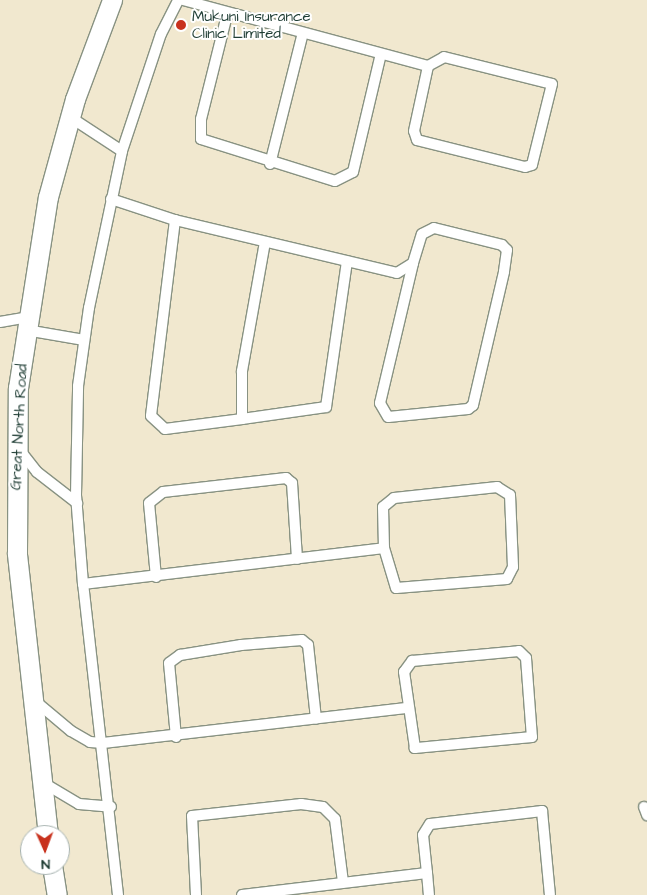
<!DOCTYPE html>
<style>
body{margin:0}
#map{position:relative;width:647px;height:895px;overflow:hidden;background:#f1e8cf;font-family:"Architects Daughter",sans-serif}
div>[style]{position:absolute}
.roads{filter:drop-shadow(1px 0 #889282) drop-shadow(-1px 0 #889282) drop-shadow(0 1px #889282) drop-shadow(0 -1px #889282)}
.street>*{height:10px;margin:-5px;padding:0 5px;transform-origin:5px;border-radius:5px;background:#fff}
.highway>*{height:19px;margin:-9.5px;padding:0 9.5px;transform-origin:9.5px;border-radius:9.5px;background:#fff}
.dots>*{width:14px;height:14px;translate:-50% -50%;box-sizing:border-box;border:2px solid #fff;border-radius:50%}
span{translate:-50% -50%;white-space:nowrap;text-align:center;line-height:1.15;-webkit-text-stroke:4px #fff;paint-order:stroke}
.poi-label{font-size:15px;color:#1f3d34}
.left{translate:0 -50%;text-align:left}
.street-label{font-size:15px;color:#1f3d34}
.north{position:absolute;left:20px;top:825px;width:50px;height:50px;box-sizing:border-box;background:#fff;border:1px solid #a5b1ae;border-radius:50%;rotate:178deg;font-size:14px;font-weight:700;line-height:20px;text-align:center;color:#1f3d34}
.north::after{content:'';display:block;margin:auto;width:18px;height:22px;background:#c8321e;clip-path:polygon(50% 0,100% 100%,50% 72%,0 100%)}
</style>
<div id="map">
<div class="roads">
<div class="street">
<i style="left:183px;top:0;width:254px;rotate:15.1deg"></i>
<i style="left:227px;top:15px;width:107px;rotate:104deg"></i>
<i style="left:201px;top:119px;width:20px;rotate:90deg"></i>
<i style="left:201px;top:139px;width:140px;rotate:17.4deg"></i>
<i style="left:335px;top:181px;width:20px;rotate:-27deg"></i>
<i style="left:353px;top:172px;width:121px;rotate:-76.7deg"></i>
<i style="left:444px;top:57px;width:111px;rotate:14deg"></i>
<i style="left:552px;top:84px;width:83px;rotate:103.9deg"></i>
<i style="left:532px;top:165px;width:7px;rotate:164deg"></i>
<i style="left:525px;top:167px;width:111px;rotate:-166deg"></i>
<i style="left:417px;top:140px;width:9px;rotate:-108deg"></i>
<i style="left:414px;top:131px;width:66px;rotate:-77.8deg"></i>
<i style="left:428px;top:66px;width:18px;rotate:-29deg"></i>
<i style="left:70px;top:117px;width:62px;rotate:33.2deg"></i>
<i style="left:270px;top:164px;width:135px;rotate:-75.9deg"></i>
<i style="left:111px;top:199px;width:67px;rotate:18.2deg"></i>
<i style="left:175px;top:220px;width:228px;rotate:13.4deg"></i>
<i style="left:397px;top:273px;width:19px;rotate:-32deg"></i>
<i style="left:413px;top:263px;width:30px;rotate:-73deg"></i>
<i style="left:422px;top:234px;width:13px;rotate:-27deg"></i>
<i style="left:434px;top:228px;width:70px;rotate:14deg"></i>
<i style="left:502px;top:245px;width:7px;rotate:45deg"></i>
<i style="left:507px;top:250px;width:22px;rotate:98deg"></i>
<i style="left:504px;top:272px;width:137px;rotate:103.1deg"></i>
<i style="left:473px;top:405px;width:6px;rotate:141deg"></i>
<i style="left:468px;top:409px;width:80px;rotate:174.3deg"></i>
<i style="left:388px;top:417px;width:16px;rotate:-120deg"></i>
<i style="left:380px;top:403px;width:144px;rotate:-76.7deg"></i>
<i style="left:175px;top:220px;width:197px;rotate:97deg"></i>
<i style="left:151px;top:416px;width:19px;rotate:43deg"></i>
<i style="left:165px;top:429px;width:78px;rotate:-7.4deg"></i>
<i style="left:242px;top:419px;width:48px;rotate:-90deg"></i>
<i style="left:242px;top:371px;width:131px;rotate:-79.9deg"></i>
<i style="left:0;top:322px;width:27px;rotate:-10deg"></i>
<i style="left:26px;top:330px;width:59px;rotate:9.8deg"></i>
<i style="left:242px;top:419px;width:85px;rotate:-8.1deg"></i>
<i style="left:326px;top:407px;width:147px;rotate:-81.8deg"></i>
<i style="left:19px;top:449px;width:29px;rotate:52deg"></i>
<i style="left:37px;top:472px;width:51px;rotate:37.8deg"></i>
<i style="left:497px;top:487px;width:15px;rotate:32deg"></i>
<i style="left:510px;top:495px;width:72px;rotate:87.6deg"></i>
<i style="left:513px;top:567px;width:13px;rotate:117deg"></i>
<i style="left:507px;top:579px;width:111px;rotate:175.4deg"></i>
<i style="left:396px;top:588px;width:42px;rotate:-106.7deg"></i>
<i style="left:384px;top:548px;width:41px;rotate:-91.4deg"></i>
<i style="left:383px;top:507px;width:14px;rotate:-39deg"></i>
<i style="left:394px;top:498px;width:104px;rotate:-6.1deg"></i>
<i style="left:156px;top:577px;width:74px;rotate:-95.4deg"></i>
<i style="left:149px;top:503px;width:18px;rotate:-38deg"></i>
<i style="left:163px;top:492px;width:124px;rotate:-6.5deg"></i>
<i style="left:286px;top:478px;width:8px;rotate:40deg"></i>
<i style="left:292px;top:483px;width:76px;rotate:86.2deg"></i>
<i style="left:83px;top:584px;width:303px;rotate:-6.8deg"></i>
<i style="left:519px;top:651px;width:10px;rotate:45deg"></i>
<i style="left:526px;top:658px;width:79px;rotate:85.7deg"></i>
<i style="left:532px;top:737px;width:118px;rotate:174.6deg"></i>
<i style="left:415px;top:748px;width:77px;rotate:-98.2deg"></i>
<i style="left:404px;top:672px;width:14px;rotate:-54deg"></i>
<i style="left:412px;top:661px;width:107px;rotate:-5.3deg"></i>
<i style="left:34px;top:700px;width:48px;rotate:40deg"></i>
<i style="left:71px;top:731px;width:22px;rotate:30deg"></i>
<i style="left:90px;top:742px;width:13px;rotate:4deg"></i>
<i style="left:103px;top:743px;width:305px;rotate:-6.6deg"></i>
<i style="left:176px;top:737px;width:74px;rotate:-95.4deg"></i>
<i style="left:169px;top:663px;width:14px;rotate:-36deg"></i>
<i style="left:180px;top:655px;width:62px;rotate:-9.3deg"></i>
<i style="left:241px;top:645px;width:61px;rotate:-4.7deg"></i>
<i style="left:302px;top:640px;width:8px;rotate:40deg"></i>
<i style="left:308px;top:645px;width:74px;rotate:83.8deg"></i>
<i style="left:42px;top:782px;width:43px;rotate:30.7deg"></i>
<i style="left:79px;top:804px;width:32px;rotate:5deg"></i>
<i style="left:644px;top:807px;width:9px;rotate:69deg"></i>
<i style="left:427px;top:873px;width:22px;rotate:85deg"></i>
<i style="left:118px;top:895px;width:313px;rotate:-96.4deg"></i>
<i style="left:83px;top:584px;width:89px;rotate:-94.5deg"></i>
<i style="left:76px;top:495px;width:109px;rotate:-88.9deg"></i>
<i style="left:78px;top:386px;width:79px;rotate:-82deg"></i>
<i style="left:89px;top:308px;width:160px;rotate:-78.1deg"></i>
<i style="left:122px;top:151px;width:123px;rotate:-71.6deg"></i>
<i style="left:161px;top:34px;width:38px;rotate:-63deg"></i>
<i style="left:196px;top:895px;width:79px;rotate:-92.9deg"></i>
<i style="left:192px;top:816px;width:110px;rotate:-6.3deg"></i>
<i style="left:301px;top:804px;width:22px;rotate:8deg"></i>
<i style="left:323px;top:807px;width:17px;rotate:45deg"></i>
<i style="left:335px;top:819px;width:64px;rotate:82.8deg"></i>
<i style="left:242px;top:895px;width:186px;rotate:-6.8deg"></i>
<i style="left:427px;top:873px;width:38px;rotate:-96deg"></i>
<i style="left:423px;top:835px;width:13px;rotate:-58deg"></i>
<i style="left:430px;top:824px;width:113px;rotate:-6.6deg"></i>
<i style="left:542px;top:811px;width:84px;rotate:84.6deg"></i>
</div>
<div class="highway">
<i style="left:48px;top:835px;width:284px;rotate:-96.3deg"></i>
<i style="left:17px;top:553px;width:165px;rotate:-89.7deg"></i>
<i style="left:18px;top:388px;width:193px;rotate:-81.1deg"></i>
<i style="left:48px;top:197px;width:102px;rotate:-74.6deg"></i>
<i style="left:75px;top:99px;width:106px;rotate:-69.5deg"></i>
<i style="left:52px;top:865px;width:30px;rotate:81deg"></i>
</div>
</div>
<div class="dots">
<i style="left:181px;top:25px;background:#c8321e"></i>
</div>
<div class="poi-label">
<span class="left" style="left:192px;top:25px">Mukuni Insurance<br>Clinic Limited</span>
</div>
<div class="street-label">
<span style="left:19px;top:427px;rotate:-87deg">Great North Road</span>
</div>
<div class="north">N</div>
</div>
